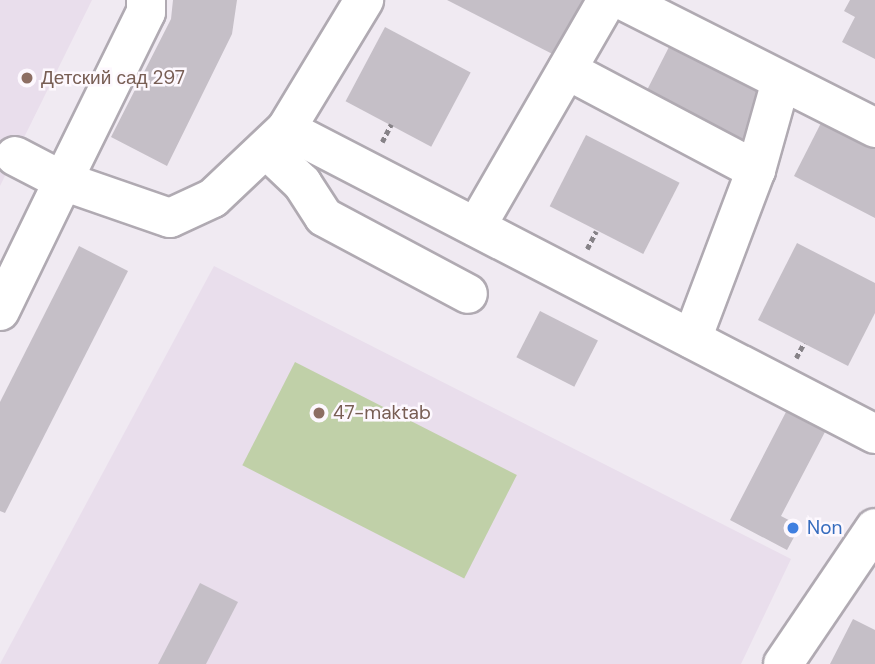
<!DOCTYPE html>
<meta charset="utf-8">
<style>
body{margin:0}
#map{position:relative;width:875px;height:664px;overflow:hidden;background:#f0eaf2;font-family:"DM Sans",sans-serif}
div>[style]{position:absolute}
.built>*{inset:0;background:#e9deec}
.green>*{inset:0;background:#c0d0a8;transform-origin:0 0}
.building>*{inset:0;background:#c5bfc7;transform-origin:0 0}
.path>*{height:4.5px;margin-top:-2.25px;transform-origin:0;background:repeating-linear-gradient(90deg,#868287 0 5px,transparent 0 8.5px)}
.roads{filter:drop-shadow(2px 0 #b0aab2) drop-shadow(-2px 0 #b0aab2) drop-shadow(0 2px #b0aab2) drop-shadow(0 -2px #b0aab2)}
.minor>*{height:38px;margin:-19px;padding:0 19px;transform-origin:19px;border-radius:19px;background:#fff}
.dots>*{width:19px;height:19px;translate:-50% -50%;box-sizing:border-box;border:4px solid #fdf8fe;border-radius:50%}
span{translate:-50% -50%;white-space:nowrap;text-align:center;line-height:1.15;-webkit-text-stroke:5px #fdf8fe;paint-order:stroke}
.education-label{font-size:19px;color:#785e54}
.left{translate:0 -50%;text-align:left}
.shop-label{font-size:19px;color:#366cbe}
</style>
<div id="map">
<div class="built">
<i style="clip-path:polygon(0 0,92px 0,0 186px)"></i>
<i style="clip-path:polygon(214px 266px,791px 559px,741px 664px,0 664px)"></i>
</div>
<div class="green">
<i style="left:295px;top:362px;width:249px;height:116px;rotate:27deg"></i>
</div>
<div class="building">
<i style="clip-path:polygon(173px 0,237px 0,232px 34px,167px 166px,111px 137px,171px 19px)"></i>
<i style="clip-path:polygon(447px 0,584px 0,596px 6px,568px 62px)"></i>
<i style="clip-path:polygon(850px 0,875px 0,875px 59px,842px 42px,855px 17px,844px 11px)"></i>
<i style="left:385px;top:27px;width:97px;height:84px;rotate:28deg"></i>
<i style="left:670px;top:45px;width:114px;height:61px;rotate:27deg"></i>
<i style="clip-path:polygon(822px 121px,875px 148px,875px 218px,794px 176px)"></i>
<i style="left:586px;top:135px;width:105px;height:80px;rotate:27deg"></i>
<i style="clip-path:polygon(797px 243px,875px 283px,875px 313px,848px 366px,758px 320px)"></i>
<i style="clip-path:polygon(79px 246px,128px 271px,5px 513px,0 511px,0 402px)"></i>
<i style="left:540px;top:311px;width:65px;height:52px;rotate:27deg"></i>
<i style="clip-path:polygon(787px 410px,826px 430px,781px 516px,800px 526px,787px 550px,730px 520px)"></i>
<i style="clip-path:polygon(200px 583px,238px 602px,206px 664px,158px 664px)"></i>
<i style="clip-path:polygon(853px 619px,875px 630px,875px 664px,830px 664px)"></i>
</div>
<div class="path">
<i style="left:382px;top:142px;width:20px;rotate:-63deg"></i>
<i style="left:587px;top:249px;width:20px;rotate:-63deg"></i>
<i style="left:796px;top:358px;width:17px;rotate:-62deg"></i>
</div>
<div class="roads">
<div class="minor">
<i style="left:146px;top:0;width:12px;rotate:90deg"></i>
<i style="left:146px;top:12px;width:188px;rotate:116.2deg"></i>
<i style="left:63px;top:181px;width:113px;rotate:19.1deg"></i>
<i style="left:170px;top:218px;width:47px;rotate:-24.9deg"></i>
<i style="left:213px;top:198px;width:100px;rotate:-43.4deg"></i>
<i style="left:286px;top:129px;width:151px;rotate:-58.8deg"></i>
<i style="left:622px;top:0;width:284px;rotate:26.8deg"></i>
<i style="left:567px;top:70px;width:214px;rotate:27.9deg"></i>
<i style="left:286px;top:129px;width:663px;rotate:27.38deg"></i>
<i style="left:266px;top:149px;width:50px;rotate:43.4deg"></i>
<i style="left:302px;top:183px;width:40px;rotate:57.1deg"></i>
<i style="left:324px;top:217px;width:163px;rotate:28.1deg"></i>
<i style="left:476px;top:227px;width:262px;rotate:-60deg"></i>
<i style="left:0;top:311px;width:144px;rotate:-64.1deg"></i>
<i style="left:63px;top:181px;width:54px;rotate:-152.5deg"></i>
<i style="left:692px;top:339px;width:181px;rotate:-69.3deg"></i>
<i style="left:756px;top:170px;width:92px;rotate:-74.3deg"></i>
<i style="left:783px;top:664px;width:164px;rotate:-55.9deg"></i>
</div>
</div>
<div class="dots">
<i style="left:27px;top:78px;background:#8d6e63"></i>
<i style="left:319px;top:413px;background:#8d6e63"></i>
<i style="left:793px;top:528px;background:#3f7fe0"></i>
</div>
<div class="education-label">
<span class="left" style="left:41px;top:78px">Детский сад 297</span>
<span class="left" style="left:333px;top:413px">47-maktab</span>
</div>
<div class="shop-label">
<span class="left" style="left:807px;top:528px">Non</span>
</div>
</div>
